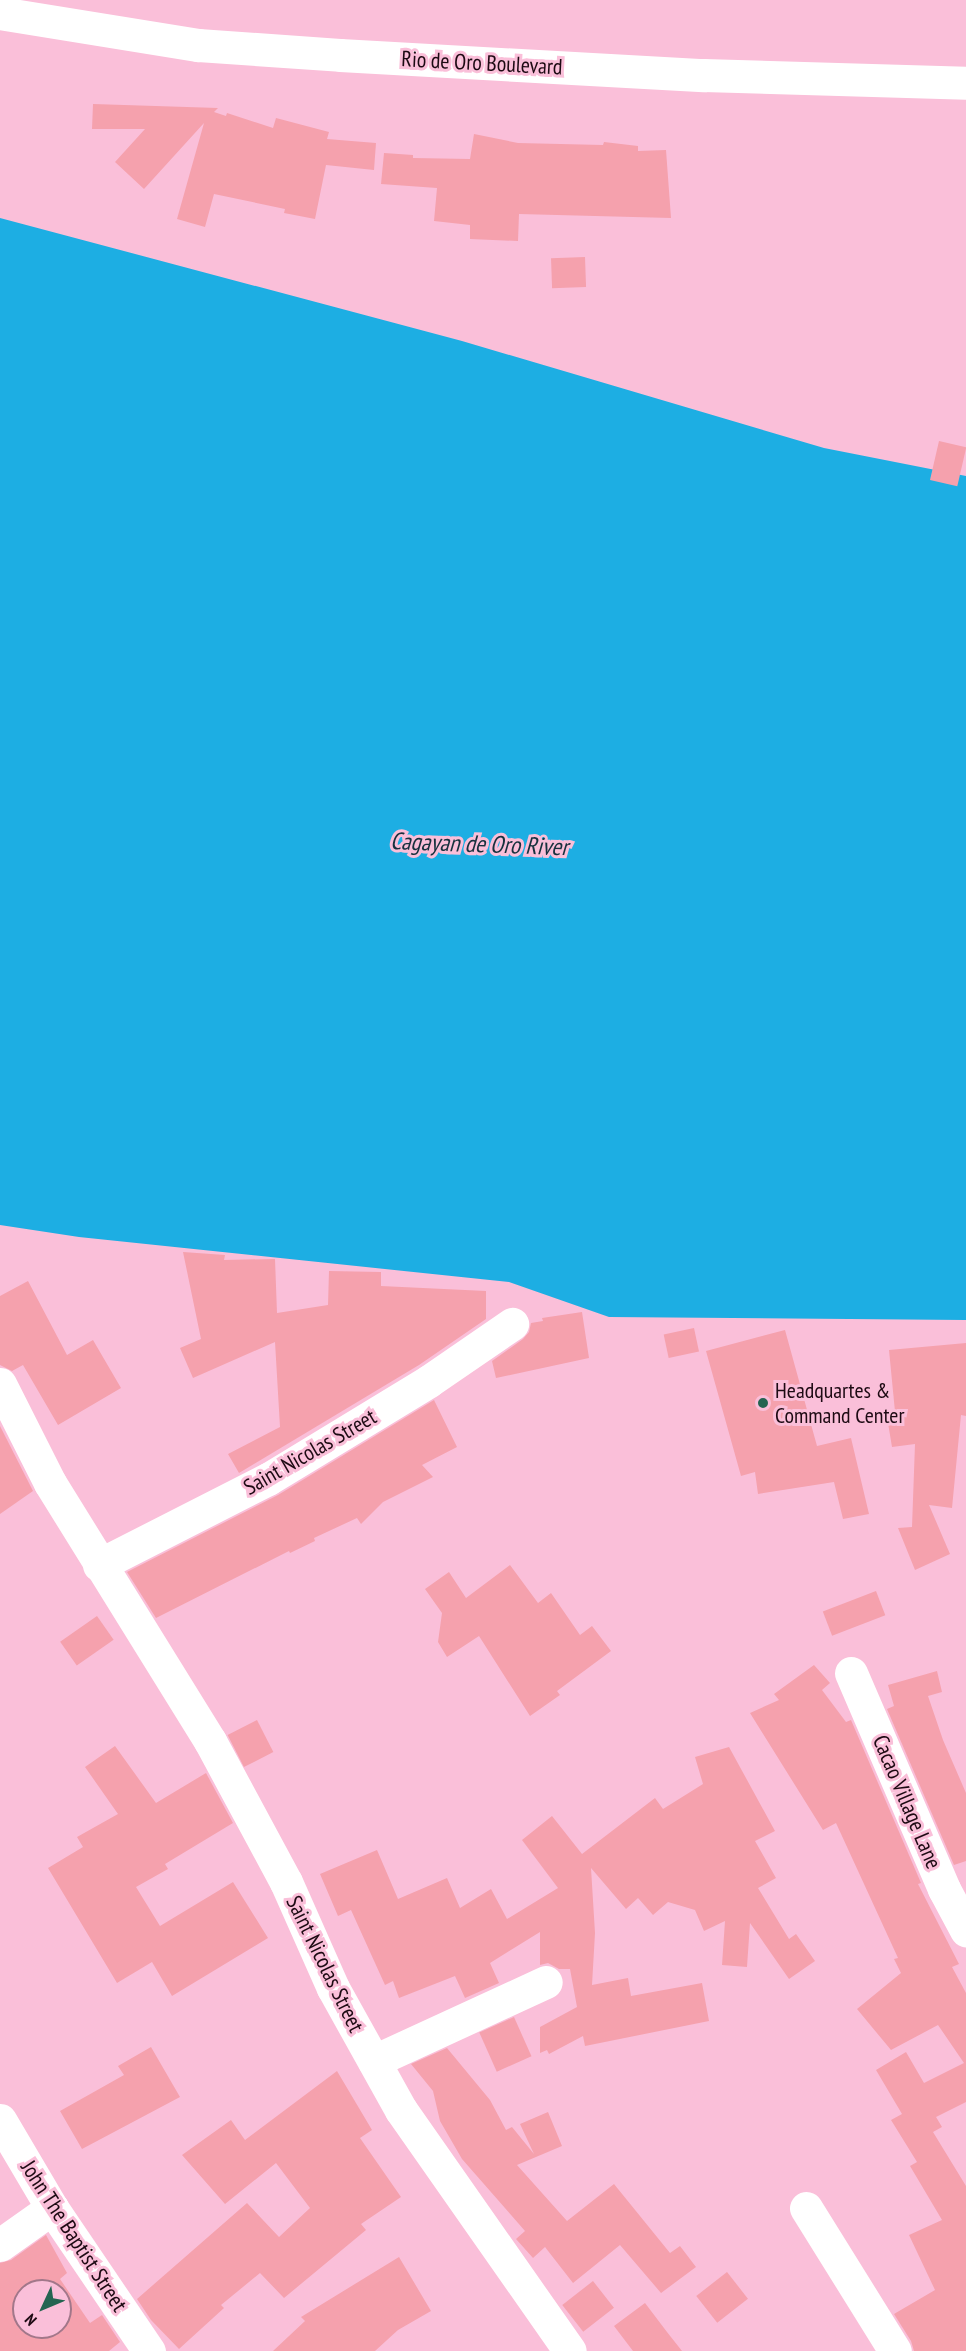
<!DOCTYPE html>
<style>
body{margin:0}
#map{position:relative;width:966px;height:2351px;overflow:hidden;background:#fabfd9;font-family:"PT Sans Narrow",sans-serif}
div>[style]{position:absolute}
.water>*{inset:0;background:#1daee3}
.building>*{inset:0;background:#f5a1ad;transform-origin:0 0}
.street>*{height:33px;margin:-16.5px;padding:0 16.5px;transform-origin:16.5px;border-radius:16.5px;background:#fff}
.secondary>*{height:33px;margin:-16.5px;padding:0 16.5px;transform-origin:16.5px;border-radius:16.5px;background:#fff}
.dots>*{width:16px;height:16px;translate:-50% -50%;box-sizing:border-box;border:3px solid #fabfd9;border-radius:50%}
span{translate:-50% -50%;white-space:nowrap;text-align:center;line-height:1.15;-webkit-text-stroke:6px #fabfd9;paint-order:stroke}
.street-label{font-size:22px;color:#1d0a13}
.poi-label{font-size:22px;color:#1d0a13}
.left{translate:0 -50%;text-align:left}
.water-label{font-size:24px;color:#17313e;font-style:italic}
.north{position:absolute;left:12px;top:2279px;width:60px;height:60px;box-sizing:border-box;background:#fabfd9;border:2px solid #a2778a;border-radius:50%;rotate:226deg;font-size:16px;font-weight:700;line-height:24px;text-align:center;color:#1d0a13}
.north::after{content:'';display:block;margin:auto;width:21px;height:27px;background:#246451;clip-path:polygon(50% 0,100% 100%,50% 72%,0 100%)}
</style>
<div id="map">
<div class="water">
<i style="clip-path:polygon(0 218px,462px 341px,824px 448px,966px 476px,966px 1320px,609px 1317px,509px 1282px,79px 1237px,0 1225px)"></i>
</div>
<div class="building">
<i style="clip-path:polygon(93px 104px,218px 108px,214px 112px,226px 116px,227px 113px,273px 128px,276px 118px,329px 132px,327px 139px,376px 143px,374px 170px,326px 165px,315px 219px,284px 213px,285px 209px,214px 194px,205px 227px,177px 219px,204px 123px,144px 189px,115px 162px,145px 129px,92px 129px)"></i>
<i style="clip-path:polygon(474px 134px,518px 143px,603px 145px,604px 142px,638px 146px,638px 151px,666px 150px,671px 218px,519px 214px,518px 241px,470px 239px,470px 225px,434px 221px,437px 188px,381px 184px,384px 153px,413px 155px,413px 158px,470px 159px)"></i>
<i style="left:585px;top:257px;width:30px;height:34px;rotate:88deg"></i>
<i style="left:939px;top:441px;width:28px;height:40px;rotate:13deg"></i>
<i style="clip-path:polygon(183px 1252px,225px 1255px,224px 1260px,275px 1259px,277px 1313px,328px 1305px,329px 1271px,381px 1272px,381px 1286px,486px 1291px,486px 1319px,419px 1365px,239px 1473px,228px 1454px,280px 1427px,275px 1342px,193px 1378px,180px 1348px,201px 1339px)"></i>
<i style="clip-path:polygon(28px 1281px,67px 1355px,93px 1340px,121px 1388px,58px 1425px,23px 1365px,12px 1371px,0 1365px,0 1296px)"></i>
<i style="clip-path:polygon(582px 1312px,589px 1358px,496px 1378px,492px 1361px,523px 1339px,529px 1332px,531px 1323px,543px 1321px,542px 1318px)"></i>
<i style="left:694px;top:1328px;width:24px;height:31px;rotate:78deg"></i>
<i style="clip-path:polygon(785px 1330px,817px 1446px,851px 1438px,869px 1514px,843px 1519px,834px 1482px,758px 1494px,755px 1472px,741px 1476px,706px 1351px)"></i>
<i style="clip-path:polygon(966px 1343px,966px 1416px,961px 1415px,952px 1508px,929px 1505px,950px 1554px,915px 1570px,898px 1528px,912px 1527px,915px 1444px,892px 1447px,888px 1423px,896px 1422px,889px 1350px)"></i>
<i style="clip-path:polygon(434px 1400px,457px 1447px,422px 1465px,433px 1477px,383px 1502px,361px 1524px,357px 1518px,314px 1538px,315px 1541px,290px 1553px,289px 1551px,156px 1618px,127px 1572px,278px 1495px)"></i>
<i style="clip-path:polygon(0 1426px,33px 1491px,0 1514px)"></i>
<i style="clip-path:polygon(510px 1565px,538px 1603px,551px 1593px,580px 1635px,592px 1626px,611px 1651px,557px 1691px,560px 1695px,530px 1716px,479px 1636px,447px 1657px,438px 1642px,442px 1613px,425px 1589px,449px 1572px,466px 1598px)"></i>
<i style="left:876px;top:1591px;width:26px;height:57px;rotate:69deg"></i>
<i style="left:97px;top:1616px;width:29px;height:45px;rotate:55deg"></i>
<i style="clip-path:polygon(814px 1665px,830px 1683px,822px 1690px,846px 1722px,851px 1720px,921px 1883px,918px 1884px,959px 1964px,952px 1967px,966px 1993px,966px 2102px,936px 2117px,942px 2127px,933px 2132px,966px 2186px,966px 2351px,914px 2351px,911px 2341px,894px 2314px,935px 2290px,909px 2235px,942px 2220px,910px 2166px,917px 2162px,891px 2120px,902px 2114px,876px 2070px,906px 2052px,924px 2083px,964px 2063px,938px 2025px,891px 2050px,857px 2009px,901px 1973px,894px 1959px,898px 1958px,836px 1823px,823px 1830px,750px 1713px,779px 1700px,774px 1694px)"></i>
<i style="clip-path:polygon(937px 1671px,942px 1692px,928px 1696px,943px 1740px,966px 1793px,966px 1861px,954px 1865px,887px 1709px,894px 1706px,888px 1685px)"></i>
<i style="left:257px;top:1720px;width:36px;height:33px;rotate:63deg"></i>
<i style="clip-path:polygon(115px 1746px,156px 1803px,206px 1773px,233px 1823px,165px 1864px,168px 1869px,136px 1887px,160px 1926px,233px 1882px,268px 1938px,172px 1996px,152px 1962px,117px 1983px,48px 1868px,83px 1847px,77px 1837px,118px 1814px,85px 1767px)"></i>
<i style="clip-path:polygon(729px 1747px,775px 1831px,755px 1841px,776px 1878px,758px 1888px,789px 1939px,796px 1934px,815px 1961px,789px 1979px,750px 1923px,747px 1967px,722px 1965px,725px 1921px,704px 1931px,695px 1910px,668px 1902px,653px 1915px,638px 1898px,626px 1909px,591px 1868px,595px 1933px,592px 1985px,628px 1978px,631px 1996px,702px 1983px,709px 2021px,585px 2046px,583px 2036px,549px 2054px,547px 2050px,540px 2053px,540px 2027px,577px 2007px,570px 1969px,559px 1969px,548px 1963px,540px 1965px,540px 1932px,490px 1963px,499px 1983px,465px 1998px,455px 1976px,399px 1998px,393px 1981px,385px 1985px,351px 1910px,338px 1916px,320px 1874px,377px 1850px,398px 1899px,447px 1878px,460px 1908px,491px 1889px,507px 1919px,558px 1888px,522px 1840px,552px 1816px,582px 1854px,655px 1798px,663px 1809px,703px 1784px,695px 1757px)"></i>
<i style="left:514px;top:2017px;width:43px;height:38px;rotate:66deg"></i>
<i style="clip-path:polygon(151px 2047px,180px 2097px,82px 2149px,60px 2111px,124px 2075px,118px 2066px)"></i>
<i style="clip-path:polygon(447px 2048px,490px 2100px,506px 2130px,512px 2127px,534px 2154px,520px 2124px,548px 2112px,562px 2146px,517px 2165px,567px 2221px,614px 2184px,670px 2253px,680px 2246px,696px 2267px,661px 2293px,620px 2245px,573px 2283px,545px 2247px,533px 2258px,516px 2239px,525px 2231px,462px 2159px,440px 2121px,433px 2091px,411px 2064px)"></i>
<i style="clip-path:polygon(337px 2071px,372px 2130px,360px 2138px,401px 2197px,361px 2224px,366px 2230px,284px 2298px,260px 2273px,221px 2305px,224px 2308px,179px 2349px,151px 2320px,137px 2299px,247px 2203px,279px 2237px,310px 2208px,276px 2163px,225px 2204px,182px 2155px,231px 2120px,245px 2140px)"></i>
<i style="clip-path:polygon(evenodd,46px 2235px,67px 2273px,60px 2279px,90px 2323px,102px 2315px,120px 2342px,109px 2351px,0 2351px,0 2263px,11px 2260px,46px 2235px,24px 2291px,60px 2291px,60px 2327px,24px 2327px,24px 2291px)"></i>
<i style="clip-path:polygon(399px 2257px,431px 2311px,398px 2330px,375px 2351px,273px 2351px,305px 2321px,301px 2317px)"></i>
<i style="left:727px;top:2272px;width:34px;height:39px;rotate:52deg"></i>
<i style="left:593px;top:2281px;width:34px;height:39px;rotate:52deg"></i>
<i style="clip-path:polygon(645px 2303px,667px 2332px,682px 2351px,633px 2351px,614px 2326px)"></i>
</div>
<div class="street">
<i style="left:0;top:1384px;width:111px;rotate:63.2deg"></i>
<i style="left:50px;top:1483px;width:304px;rotate:58.2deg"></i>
<i style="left:210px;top:1741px;width:160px;rotate:61.7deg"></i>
<i style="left:286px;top:1882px;width:116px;rotate:66.1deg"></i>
<i style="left:333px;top:1988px;width:140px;rotate:60.9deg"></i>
<i style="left:401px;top:2110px;width:294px;rotate:55deg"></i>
<i style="left:99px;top:1565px;width:190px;rotate:-27deg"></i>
<i style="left:268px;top:1479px;width:188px;rotate:-31.3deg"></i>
<i style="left:429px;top:1381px;width:101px;rotate:-34.5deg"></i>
<i style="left:851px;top:1673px;width:235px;rotate:66.7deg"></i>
<i style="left:944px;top:1889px;width:47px;rotate:61.8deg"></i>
<i style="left:374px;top:2061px;width:189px;rotate:-24.7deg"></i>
<i style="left:806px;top:2208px;width:168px;rotate:58.1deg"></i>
<i style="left:0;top:2245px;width:64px;rotate:-35.4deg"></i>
</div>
<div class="secondary">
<i style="left:0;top:13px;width:201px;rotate:9.2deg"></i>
<i style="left:198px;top:45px;width:142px;rotate:4deg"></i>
<i style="left:340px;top:55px;width:364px;rotate:3.2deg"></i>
<i style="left:703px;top:75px;width:263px;rotate:1.7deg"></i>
<i style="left:0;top:2120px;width:102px;rotate:59.4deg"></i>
<i style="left:52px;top:2208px;width:173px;rotate:55.9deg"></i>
</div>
<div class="dots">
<i style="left:763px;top:1403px;background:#246451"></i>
</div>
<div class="street-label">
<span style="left:482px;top:63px;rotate:3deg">Rio de Oro Boulevard</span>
<span style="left:310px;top:1452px;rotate:-30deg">Saint Nicolas Street</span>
<span style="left:907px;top:1802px;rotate:67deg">Cacao Village Lane</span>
<span style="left:325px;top:1964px;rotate:64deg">Saint Nicolas Street</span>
<span style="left:74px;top:2236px;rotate:57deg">John The Baptist Street</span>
</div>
<div class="poi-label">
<span class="left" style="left:775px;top:1403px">Headquartes &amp;<br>Command Center</span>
</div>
<div class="water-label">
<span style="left:479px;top:844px;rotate:2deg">Cagayan de Oro River</span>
</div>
<div class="north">N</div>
</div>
